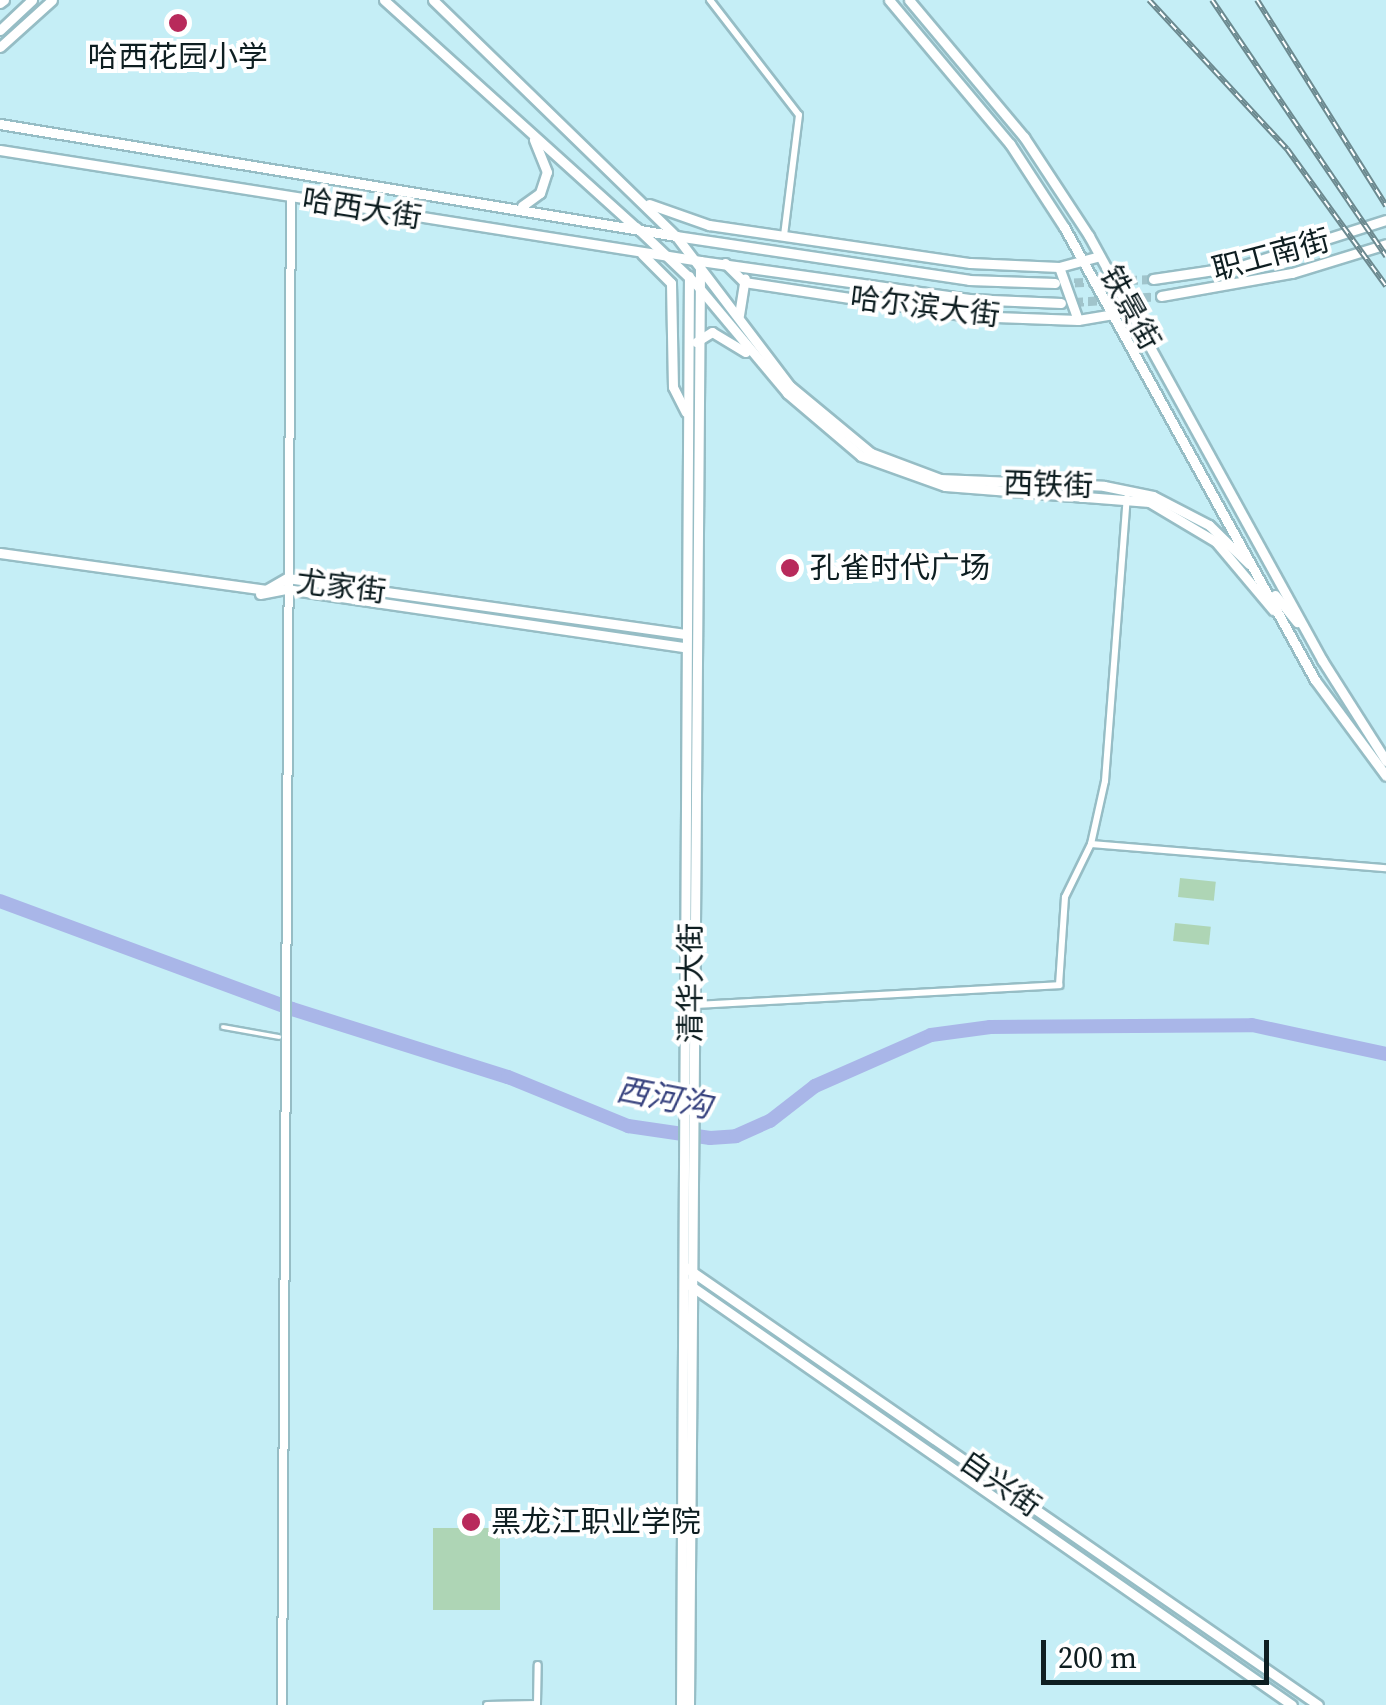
<!DOCTYPE html>
<meta charset="utf-8">
<style>
body{margin:0}
#map{position:relative;width:1386px;height:1705px;overflow:hidden;background:#c5eef6;font-family:"Source Serif 4","Noto Sans SC",serif}
div>[style]{position:absolute}
.green>*{inset:0;background:#aed5b5;transform-origin:0 0}
.river>*{height:14px;margin:-7px;padding:0 7px;transform-origin:7px;border-radius:7px;background:#a9b6e8}
.primary-tunnel>*{height:9px;margin-top:-4.5px;transform-origin:0;background:repeating-linear-gradient(90deg,#a0c4cb 0 9px,transparent 0 13.5px)}
.roads{filter:drop-shadow(2px 0 #96bdc5) drop-shadow(-2px 0 #96bdc5) drop-shadow(0 2px #96bdc5) drop-shadow(0 -2px #96bdc5)}
.pedestrian>*{height:4px;margin:-2px;padding:0 2px;transform-origin:2px;border-radius:2px;background:#fff}
.minor>*{height:6px;margin:-3px;padding:0 3px;transform-origin:3px;border-radius:3px;background:#fff}
.tertiary>*{height:8px;margin:-4px;padding:0 4px;transform-origin:4px;border-radius:4px;background:#fff}
.secondary>*{height:9px;margin:-4.5px;padding:0 4.5px;transform-origin:4.5px;border-radius:4.5px;background:#fff}
.primary>*{height:9px;margin:-4.5px;padding:0 4.5px;transform-origin:4.5px;border-radius:4.5px;background:#fff}
.rail>*{height:6px;margin-top:-3px;transform-origin:0;background:repeating-linear-gradient(90deg,#fff 0 8px,#6c898f 0 16px);box-sizing:border-box;border-block:2px solid #6c898f}
.dots>*{width:28px;height:28px;translate:-50% -50%;box-sizing:border-box;border:5px solid #fff;border-radius:50%}
span{translate:-50% -50%;white-space:nowrap;text-align:center;line-height:1.15;-webkit-text-stroke:8px #fff;paint-order:stroke}
.poi-label{font-size:30px;color:#0e1e21}
.left{translate:0 -50%;text-align:left}
.street-label{font-size:30px;color:#0e1e21}
.water-label{font-size:32px;color:#36417e;font-style:italic}
.scale{position:absolute;left:1041px;top:1640px;width:228px;height:45px;box-sizing:border-box;border:5px solid #0e1e21;border-top:0;padding-left:12px;font-size:30px;line-height:35px;white-space:nowrap;color:#0e1e21;-webkit-text-stroke:8px #fff;paint-order:stroke}
</style>
<div id="map">
<div class="green">
<i style="left:1180px;top:878px;width:36px;height:19px;rotate:6deg"></i>
<i style="left:1175px;top:923px;width:36px;height:18px;rotate:6deg"></i>
<i style="left:433px;top:1528px;width:67px;height:82px"></i>
</div>
<div class="river">
<i style="left:0;top:901px;width:311px;rotate:20.3deg"></i>
<i style="left:292px;top:1009px;width:226px;rotate:17.5deg"></i>
<i style="left:508px;top:1077px;width:130px;rotate:22.2deg"></i>
<i style="left:628px;top:1126px;width:83px;rotate:8.3deg"></i>
<i style="left:710px;top:1138px;width:26px;rotate:-4deg"></i>
<i style="left:736px;top:1136px;width:37px;rotate:-24deg"></i>
<i style="left:770px;top:1121px;width:57px;rotate:-37.9deg"></i>
<i style="left:815px;top:1086px;width:127px;rotate:-23.7deg"></i>
<i style="left:931px;top:1035px;width:60px;rotate:-7.7deg"></i>
<i style="left:990px;top:1027px;width:262px;rotate:-0.4deg"></i>
<i style="left:1252px;top:1025px;width:137px;rotate:12.2deg"></i>
</div>
<div class="primary-tunnel">
<i style="left:1061px;top:283px;width:92px;rotate:-2.5deg"></i>
<i style="left:1061px;top:303px;width:100px;rotate:-4deg"></i>
</div>
<div class="roads">
<div class="pedestrian">
<i style="left:223px;top:1027px;width:57px;rotate:10.1deg"></i>
</div>
<div class="minor">
<i style="left:710px;top:0;width:145px;rotate:52.3deg"></i>
<i style="left:799px;top:115px;width:122px;rotate:97.1deg"></i>
<i style="left:1091px;top:844px;width:65px;rotate:-77.5deg"></i>
<i style="left:1105px;top:781px;width:284px;rotate:-85.6deg"></i>
<i style="left:694px;top:1005px;width:366px;rotate:-3.1deg"></i>
<i style="left:1059px;top:985px;width:88px;rotate:-86.1deg"></i>
<i style="left:1065px;top:897px;width:59px;rotate:-63.9deg"></i>
<i style="left:1091px;top:844px;width:296px;rotate:4.7deg"></i>
<i style="left:537px;top:1704px;width:39px;rotate:-89deg"></i>
<i style="left:487px;top:1705px;width:50px;rotate:-1.1deg"></i>
</div>
<div class="tertiary">
<i style="left:282px;top:1705px;width:1506px;rotate:-89.66deg"></i>
</div>
<div class="secondary">
<i style="left:889px;top:0;width:188px;rotate:50deg"></i>
<i style="left:1010px;top:144px;width:99px;rotate:57deg"></i>
<i style="left:1064px;top:227px;width:518px;rotate:61.01deg"></i>
<i style="left:1315px;top:680px;width:119px;rotate:53.5deg"></i>
<i style="left:909px;top:0;width:179px;rotate:50deg"></i>
<i style="left:1024px;top:137px;width:118px;rotate:56.7deg"></i>
<i style="left:1089px;top:236px;width:484px;rotate:61.2deg"></i>
<i style="left:1322px;top:660px;width:120px;rotate:57.6deg"></i>
<i style="left:0;top:3px;width:5px;rotate:-37deg"></i>
<i style="left:0;top:30px;width:44px;rotate:-43.2deg"></i>
<i style="left:0;top:47px;width:70px;rotate:-42.1deg"></i>
<i style="left:649px;top:204px;width:64px;rotate:19.3deg"></i>
<i style="left:709px;top:225px;width:264px;rotate:8.3deg"></i>
<i style="left:970px;top:263px;width:89px;rotate:2.6deg"></i>
<i style="left:1059px;top:267px;width:42px;rotate:-15deg"></i>
<i style="left:636px;top:227px;width:83px;rotate:43.5deg"></i>
<i style="left:696px;top:284px;width:142px;rotate:50.1deg"></i>
<i style="left:787px;top:393px;width:97px;rotate:40.4deg"></i>
<i style="left:861px;top:456px;width:89px;rotate:19.7deg"></i>
<i style="left:945px;top:486px;width:205px;rotate:4.5deg"></i>
<i style="left:1149px;top:502px;width:78px;rotate:30.8deg"></i>
<i style="left:1216px;top:542px;width:89px;rotate:50deg"></i>
<i style="left:676px;top:236px;width:188px;rotate:52.8deg"></i>
<i style="left:790px;top:386px;width:105px;rotate:39.6deg"></i>
<i style="left:871px;top:453px;width:74px;rotate:20.6deg"></i>
<i style="left:940px;top:479px;width:164px;rotate:2.4deg"></i>
<i style="left:1104px;top:486px;width:50px;rotate:11.5deg"></i>
<i style="left:1153px;top:496px;width:63px;rotate:27.4deg"></i>
<i style="left:1209px;top:525px;width:56px;rotate:44.3deg"></i>
<i style="left:642px;top:254px;width:41px;rotate:45deg"></i>
<i style="left:671px;top:283px;width:104px;rotate:88.9deg"></i>
<i style="left:673px;top:387px;width:28px;rotate:63deg"></i>
<i style="left:725px;top:263px;width:27px;rotate:45deg"></i>
<i style="left:744px;top:282px;width:227px;rotate:8.6deg"></i>
<i style="left:968px;top:316px;width:110px;rotate:2.1deg"></i>
<i style="left:1078px;top:320px;width:55px;rotate:-9.5deg"></i>
<i style="left:1059px;top:267px;width:56px;rotate:70.3deg"></i>
<i style="left:739px;top:315px;width:37px;rotate:-81deg"></i>
<i style="left:696px;top:342px;width:19px;rotate:-32deg"></i>
<i style="left:712px;top:332px;width:39px;rotate:31deg"></i>
<i style="left:0;top:553px;width:269px;rotate:7.9deg"></i>
<i style="left:266px;top:590px;width:24px;rotate:-30deg"></i>
<i style="left:287px;top:578px;width:402px;rotate:8deg"></i>
<i style="left:260px;top:594px;width:26px;rotate:-11deg"></i>
<i style="left:286px;top:589px;width:403px;rotate:8.3deg"></i>
<i style="left:1275px;top:595px;width:35px;rotate:51deg"></i>
<i style="left:684px;top:1266px;width:771px;rotate:34.7deg"></i>
<i style="left:684px;top:1281px;width:741px;rotate:34.89deg"></i>
<i style="left:681px;top:1705px;width:1429px;rotate:-89.68deg"></i>
<i style="left:689px;top:1705px;width:1444px;rotate:-89.56deg"></i>
</div>
<div class="primary">
<i style="left:384px;top:0;width:337px;rotate:42.1deg"></i>
<i style="left:433px;top:0;width:336px;rotate:44.2deg"></i>
<i style="left:0;top:124px;width:685px;rotate:9.41deg"></i>
<i style="left:676px;top:236px;width:296px;rotate:8.5deg"></i>
<i style="left:969px;top:280px;width:86px;rotate:2deg"></i>
<i style="left:0;top:150px;width:709px;rotate:9.01deg"></i>
<i style="left:700px;top:261px;width:272px;rotate:8deg"></i>
<i style="left:969px;top:299px;width:92px;rotate:2.5deg"></i>
<i style="left:522px;top:206px;width:22px;rotate:-36deg"></i>
<i style="left:540px;top:193px;width:22px;rotate:-72deg"></i>
<i style="left:547px;top:172px;width:35px;rotate:-112deg"></i>
<i style="left:1153px;top:279px;width:89px;rotate:-8.4deg"></i>
<i style="left:1241px;top:266px;width:152px;rotate:-17.6deg"></i>
<i style="left:1161px;top:296px;width:133px;rotate:-10deg"></i>
<i style="left:1292px;top:273px;width:98px;rotate:-17.1deg"></i>
</div>
</div>
<div class="rail">
<i style="left:1149px;top:0;width:203px;rotate:47.2deg"></i>
<i style="left:1287px;top:149px;width:169px;rotate:54.1deg"></i>
<i style="left:1212px;top:0;width:310px;rotate:55.8deg"></i>
<i style="left:1257px;top:0;width:243px;rotate:57.9deg"></i>
</div>
<div class="dots">
<i style="left:178px;top:23px;background:#b82a5b"></i>
<i style="left:790px;top:568px;background:#b82a5b"></i>
<i style="left:471px;top:1522px;background:#b82a5b"></i>
</div>
<div class="poi-label">
<span style="left:178px;top:57px">哈西花园小学</span>
<span class="left" style="left:810px;top:568px">孔雀时代广场</span>
<span class="left" style="left:491px;top:1522px">黑龙江职业学院</span>
</div>
<div class="street-label">
<span style="left:362px;top:209px;rotate:9deg">哈西大街</span>
<span style="left:1271px;top:255px;rotate:-15deg">职工南街</span>
<span style="left:925px;top:307px;rotate:7deg">哈尔滨大街</span>
<span style="left:1130px;top:308px;rotate:61deg">铁景街</span>
<span style="left:1048px;top:485px;rotate:2deg">西铁街</span>
<span style="left:341px;top:587px;rotate:7deg">尤家街</span>
<span style="left:691px;top:983px;rotate:-90deg">清华大街</span>
<span style="left:1000px;top:1484px;rotate:35deg">自兴街</span>
</div>
<div class="water-label">
<span style="left:664px;top:1098px;rotate:11deg">西河沟</span>
</div>
<div class="scale">200 m</div>
</div>
